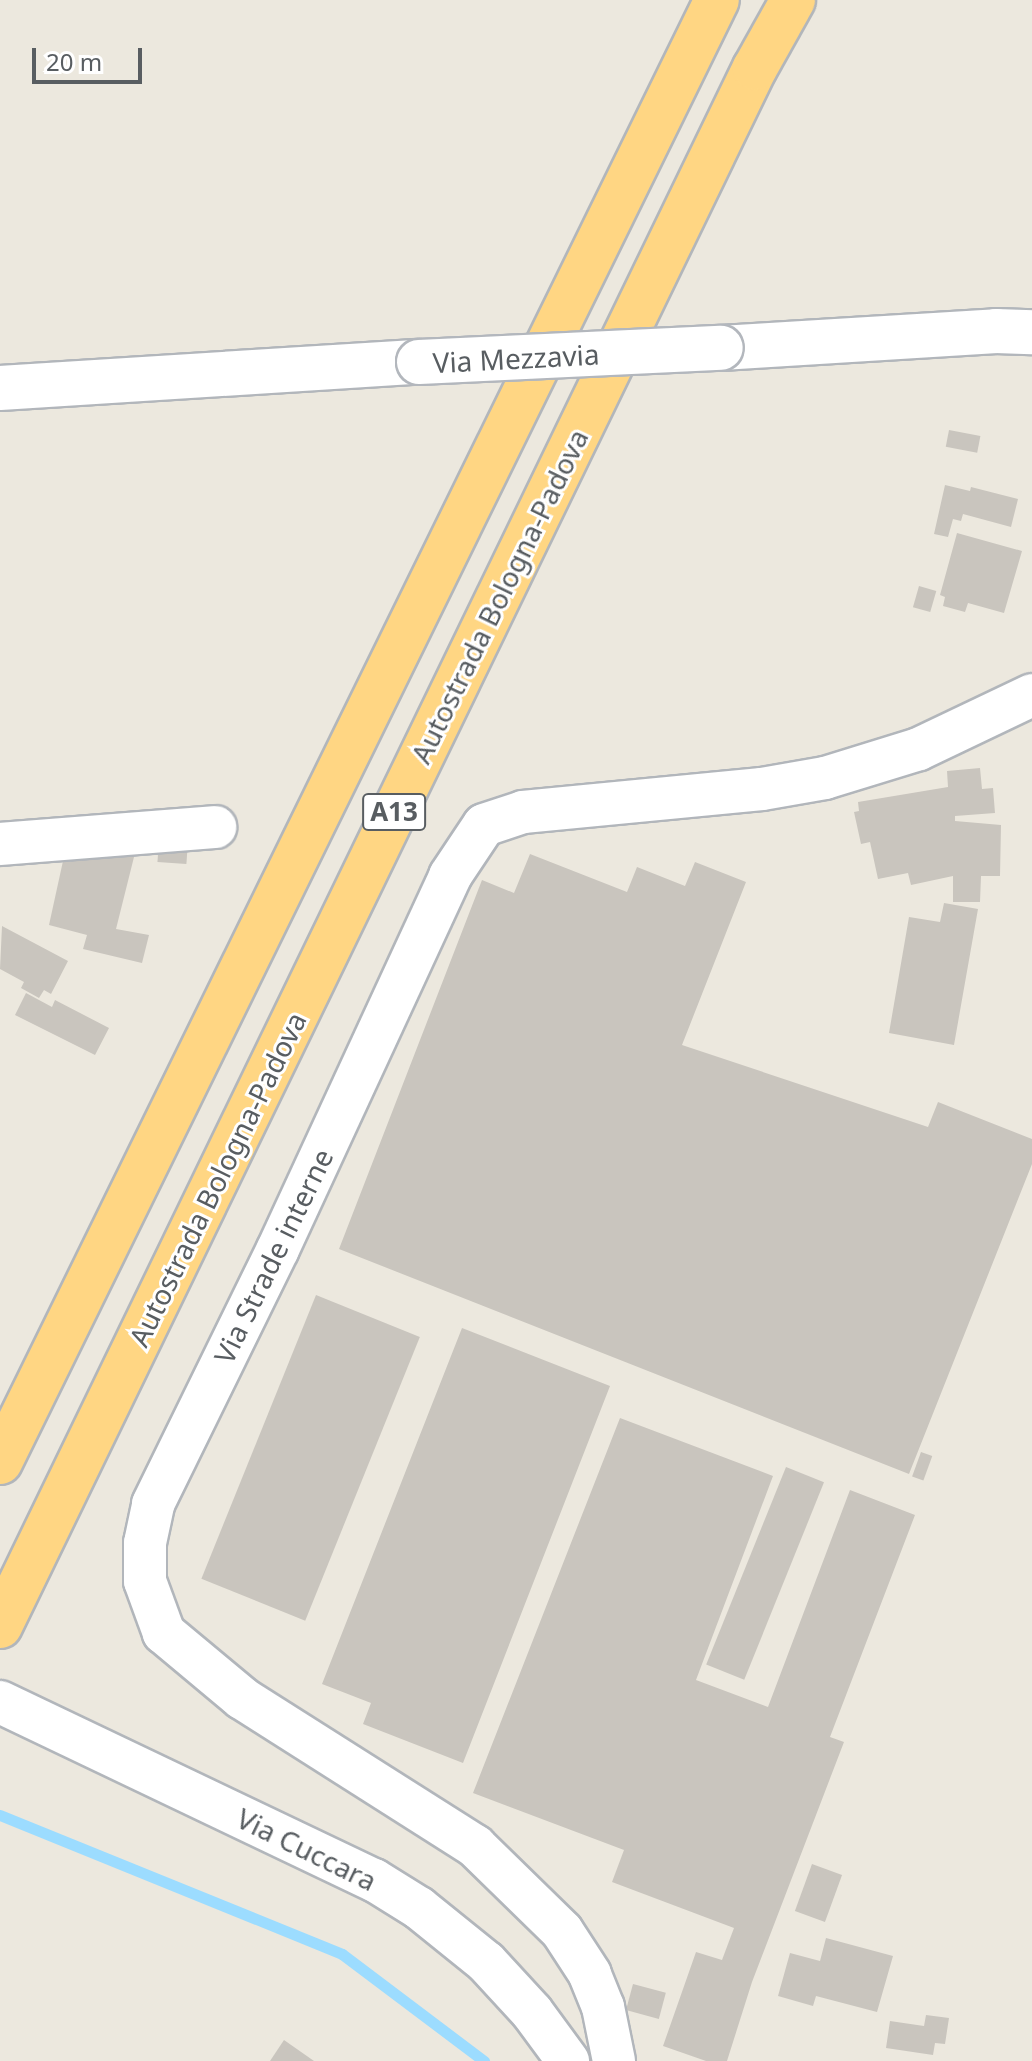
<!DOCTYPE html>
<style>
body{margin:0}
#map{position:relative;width:1032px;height:2061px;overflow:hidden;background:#ece8de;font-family:"Noto Sans",sans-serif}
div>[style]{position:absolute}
.stream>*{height:11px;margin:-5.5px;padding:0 5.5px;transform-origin:5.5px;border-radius:5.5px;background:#9cdcff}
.building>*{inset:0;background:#c9c5be;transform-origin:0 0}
.roads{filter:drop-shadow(2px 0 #b2b6bb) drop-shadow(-2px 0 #b2b6bb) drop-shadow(0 2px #b2b6bb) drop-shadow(0 -2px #b2b6bb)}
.minor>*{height:42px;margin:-21px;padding:0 21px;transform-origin:21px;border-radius:21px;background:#fff}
.secondary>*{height:44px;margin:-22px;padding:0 22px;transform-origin:22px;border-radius:22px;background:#fff}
.motorway>*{height:44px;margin:-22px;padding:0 22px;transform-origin:22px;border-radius:22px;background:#ffd683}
.bridges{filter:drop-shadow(2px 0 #b3b7bd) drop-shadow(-2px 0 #b3b7bd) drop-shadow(0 2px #b3b7bd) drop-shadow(0 -2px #b3b7bd)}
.secondary-bridge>*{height:44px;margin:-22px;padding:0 22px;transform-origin:22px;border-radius:22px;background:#fff}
span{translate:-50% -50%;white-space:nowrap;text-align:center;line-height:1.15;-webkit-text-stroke:6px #fff;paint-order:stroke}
.shield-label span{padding:2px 6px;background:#fff;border:2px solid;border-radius:6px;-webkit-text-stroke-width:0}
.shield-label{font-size:26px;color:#585d61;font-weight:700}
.street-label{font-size:28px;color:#585d61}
.scale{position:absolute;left:32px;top:48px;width:110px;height:36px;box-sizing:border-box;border:4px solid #585d61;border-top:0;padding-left:10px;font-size:24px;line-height:28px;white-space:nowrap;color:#585d61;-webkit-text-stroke:6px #fff;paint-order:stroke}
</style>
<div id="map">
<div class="stream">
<i style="left:0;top:1815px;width:369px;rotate:22.1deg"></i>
<i style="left:342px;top:1954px;width:178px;rotate:37deg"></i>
</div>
<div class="building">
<i style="left:949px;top:430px;width:32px;height:17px;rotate:11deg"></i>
<i style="clip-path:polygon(945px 485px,970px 491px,971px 487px,1018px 499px,1011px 527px,963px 514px,961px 521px,953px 519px,948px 537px,934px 534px)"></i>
<i style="clip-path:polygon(957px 533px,1022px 551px,1004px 613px,968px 603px,965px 612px,943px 606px,945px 597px,940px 595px)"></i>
<i style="left:919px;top:586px;width:18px;height:22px;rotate:16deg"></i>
<i style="clip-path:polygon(980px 768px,982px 789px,993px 788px,995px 813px,955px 816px,955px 821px,1001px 825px,1000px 876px,981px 876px,980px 902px,953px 902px,953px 876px,911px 885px,908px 873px,878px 879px,870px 842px,861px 844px,854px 812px,859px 811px,858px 802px,948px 787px,947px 771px)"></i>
<i style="left:159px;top:840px;width:29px;height:22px;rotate:4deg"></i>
<i style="clip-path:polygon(74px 844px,135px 853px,116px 929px,149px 935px,142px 963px,83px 949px,87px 935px,49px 925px,63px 861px,71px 862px)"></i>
<i style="clip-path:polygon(530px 854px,627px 892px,637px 867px,685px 886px,695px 862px,746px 882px,682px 1045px,928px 1127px,938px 1102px,1032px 1139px,1032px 1164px,909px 1474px,339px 1249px,482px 880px,514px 893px)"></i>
<i style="clip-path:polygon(944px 903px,978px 909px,954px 1045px,889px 1033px,909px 917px,940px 922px)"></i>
<i style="clip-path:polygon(2px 926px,68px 961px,51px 994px,44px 990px,39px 998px,21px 988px,24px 982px,0 969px)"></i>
<i style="clip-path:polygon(26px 993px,52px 1007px,55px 1000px,109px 1028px,95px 1055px,15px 1015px)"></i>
<i style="left:316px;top:1295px;width:112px;height:306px;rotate:22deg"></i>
<i style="clip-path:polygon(462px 1328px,610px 1386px,463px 1763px,363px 1724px,371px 1703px,322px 1684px)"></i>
<i style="clip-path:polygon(620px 1418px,773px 1476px,696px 1680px,768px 1707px,850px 1490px,915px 1515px,830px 1737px,844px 1742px,752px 1982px,727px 2061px,706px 2061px,663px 2046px,696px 1952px,722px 1960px,734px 1928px,612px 1882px,624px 1850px,473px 1793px)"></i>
<i style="left:921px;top:1452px;width:12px;height:26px;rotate:20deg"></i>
<i style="left:786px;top:1467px;width:41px;height:213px;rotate:22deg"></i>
<i style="left:812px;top:1864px;width:32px;height:50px;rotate:20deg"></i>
<i style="clip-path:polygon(826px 1938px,893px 1956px,877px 2012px,816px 1996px,813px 2006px,778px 1996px,790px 1953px,820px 1961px)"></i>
<i style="left:633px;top:1984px;width:34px;height:27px;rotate:15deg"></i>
<i style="clip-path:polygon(926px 2015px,949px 2018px,945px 2044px,935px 2043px,933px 2055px,886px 2048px,890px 2021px,924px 2026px)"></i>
<i style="clip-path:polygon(284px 2040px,314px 2061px,270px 2061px)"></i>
</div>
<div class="roads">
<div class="minor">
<i style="left:0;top:844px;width:216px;rotate:-4.5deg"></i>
<i style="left:0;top:1702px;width:414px;rotate:25.5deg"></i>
<i style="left:374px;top:1880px;width:53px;rotate:31.9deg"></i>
<i style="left:419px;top:1908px;width:86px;rotate:38.9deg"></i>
<i style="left:486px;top:1962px;width:68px;rotate:47.4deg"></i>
<i style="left:532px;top:2012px;width:61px;rotate:53.7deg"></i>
<i style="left:614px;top:2061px;width:55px;rotate:-101.5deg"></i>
<i style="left:603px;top:2007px;width:35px;rotate:-112deg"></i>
<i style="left:590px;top:1974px;width:51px;rotate:-123.1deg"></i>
<i style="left:562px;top:1931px;width:122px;rotate:-135.7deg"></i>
<i style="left:475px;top:1846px;width:276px;rotate:-147.6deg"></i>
<i style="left:242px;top:1698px;width:102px;rotate:-140.2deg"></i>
<i style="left:164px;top:1633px;width:55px;rotate:-110.1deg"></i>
<i style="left:145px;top:1581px;width:38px;rotate:-90deg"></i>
<i style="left:145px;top:1543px;width:40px;rotate:-78deg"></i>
<i style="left:153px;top:1504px;width:284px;rotate:-63.9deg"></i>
<i style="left:278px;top:1249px;width:411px;rotate:-65.2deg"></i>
<i style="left:450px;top:876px;width:61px;rotate:-56.3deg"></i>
<i style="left:484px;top:825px;width:41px;rotate:-18.4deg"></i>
<i style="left:523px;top:812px;width:240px;rotate:-5.5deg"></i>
<i style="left:762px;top:789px;width:64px;rotate:-9.9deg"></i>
<i style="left:825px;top:778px;width:98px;rotate:-17.1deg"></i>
<i style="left:919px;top:749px;width:125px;rotate:-25.5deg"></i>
</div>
<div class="secondary">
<i style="left:721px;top:348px;width:276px;rotate:-3.5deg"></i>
<i style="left:996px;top:331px;width:36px;rotate:2deg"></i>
<i style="left:0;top:388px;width:420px;rotate:-3.6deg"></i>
</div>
<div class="motorway">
<i style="left:0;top:1462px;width:1628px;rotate:-63.88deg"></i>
<i style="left:0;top:1626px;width:1731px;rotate:-64.15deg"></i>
<i style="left:755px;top:68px;width:78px;rotate:-60.8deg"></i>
</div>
</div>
<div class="bridges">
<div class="secondary-bridge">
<i style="left:419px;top:362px;width:302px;rotate:-2.7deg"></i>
</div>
</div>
<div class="shield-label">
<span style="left:394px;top:812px">A13</span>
</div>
<div class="street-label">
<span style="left:516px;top:358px;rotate:-3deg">Via Mezzavia</span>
<span style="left:499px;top:596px;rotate:-64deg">Autostrada Bologna-Padova</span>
<span style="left:217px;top:1179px;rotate:-64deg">Autostrada Bologna-Padova</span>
<span style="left:273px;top:1256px;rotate:-64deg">Via Strade interne</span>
<span style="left:307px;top:1849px;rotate:26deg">Via Cuccara</span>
</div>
<div class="scale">20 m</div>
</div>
